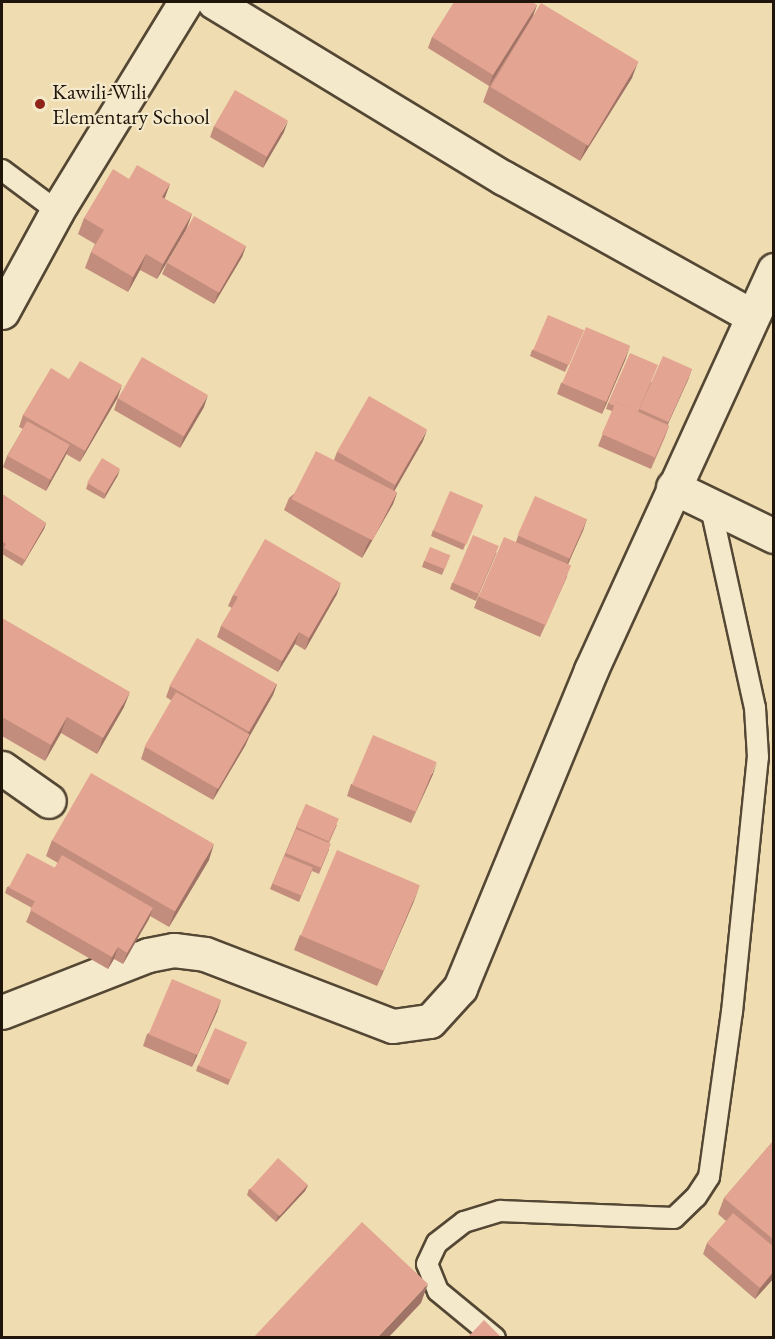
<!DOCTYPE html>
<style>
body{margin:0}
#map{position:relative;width:775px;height:1339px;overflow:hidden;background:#efddb1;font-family:"EB Garamond",serif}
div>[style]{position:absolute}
.roads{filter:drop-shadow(2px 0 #544734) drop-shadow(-2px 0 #544734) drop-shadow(0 2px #544734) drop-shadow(0 -2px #544734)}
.lane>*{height:20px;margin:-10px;padding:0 10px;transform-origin:10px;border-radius:10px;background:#f5e9cc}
.street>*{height:33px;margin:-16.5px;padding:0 16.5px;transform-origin:16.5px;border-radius:16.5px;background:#f5e9cc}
.wall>*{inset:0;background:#c38d7d}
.shaded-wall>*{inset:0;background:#9f7366}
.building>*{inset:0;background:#e3a491;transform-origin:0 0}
.dots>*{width:16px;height:16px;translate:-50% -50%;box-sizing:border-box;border:3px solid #f5e9cc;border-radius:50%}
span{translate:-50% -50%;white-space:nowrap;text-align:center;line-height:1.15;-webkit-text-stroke:4.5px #f5e9cc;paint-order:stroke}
.poi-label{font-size:22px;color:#20150a}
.left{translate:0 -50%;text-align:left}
.frame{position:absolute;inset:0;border:3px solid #20150a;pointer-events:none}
</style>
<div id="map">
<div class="roads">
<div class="lane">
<i style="left:2px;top:170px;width:69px;rotate:36.7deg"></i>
<i style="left:495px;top:1338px;width:74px;rotate:-140.5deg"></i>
<i style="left:438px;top:1291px;width:29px;rotate:-112deg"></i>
<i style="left:427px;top:1264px;width:23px;rotate:-65deg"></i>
<i style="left:437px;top:1243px;width:34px;rotate:-38deg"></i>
<i style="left:464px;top:1222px;width:38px;rotate:-17deg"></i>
<i style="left:500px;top:1211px;width:174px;rotate:2.3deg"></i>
<i style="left:674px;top:1218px;width:30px;rotate:-44deg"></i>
<i style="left:696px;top:1197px;width:24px;rotate:-57deg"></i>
<i style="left:709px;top:1177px;width:167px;rotate:-82.1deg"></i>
<i style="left:732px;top:1012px;width:256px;rotate:-84.2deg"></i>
<i style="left:758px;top:757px;width:49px;rotate:-93.5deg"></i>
<i style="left:755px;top:708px;width:205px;rotate:-102.4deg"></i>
</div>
<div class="street">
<i style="left:214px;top:2px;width:339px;rotate:31.3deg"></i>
<i style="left:504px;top:178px;width:282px;rotate:29.1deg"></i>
<i style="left:2px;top:312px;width:115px;rotate:-61.4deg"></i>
<i style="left:57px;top:211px;width:245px;rotate:-58.5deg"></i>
<i style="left:673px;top:487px;width:112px;rotate:25.9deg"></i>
<i style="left:2px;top:768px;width:57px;rotate:35.1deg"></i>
<i style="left:2px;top:1012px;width:157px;rotate:-21.3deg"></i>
<i style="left:148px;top:955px;width:26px;rotate:-11deg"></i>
<i style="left:174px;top:950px;width:31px;rotate:7deg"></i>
<i style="left:205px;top:954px;width:201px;rotate:21deg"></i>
<i style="left:393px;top:1026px;width:37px;rotate:-8deg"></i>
<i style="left:430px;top:1021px;width:45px;rotate:-47.7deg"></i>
<i style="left:460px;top:988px;width:344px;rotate:-67.6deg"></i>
<i style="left:591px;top:670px;width:440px;rotate:-65.4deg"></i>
</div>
</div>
<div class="wall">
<i style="clip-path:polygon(537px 5px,533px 15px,632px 78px,580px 161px,483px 102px,489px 86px,428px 48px,432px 37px)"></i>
<i style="clip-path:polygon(214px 126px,284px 132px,263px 168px,210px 137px)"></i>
<i style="clip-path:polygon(129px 179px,170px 184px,164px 199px,192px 214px,186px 230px,157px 279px,140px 270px,128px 292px,85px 268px,91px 252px,95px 244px,78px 234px,84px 218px)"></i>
<i style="clip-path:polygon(246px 246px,242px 257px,214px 304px,162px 274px,167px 263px)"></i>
<i style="clip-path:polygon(584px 330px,565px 372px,530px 356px,532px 350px)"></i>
<i style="clip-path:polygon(626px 358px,602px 414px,557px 394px,561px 383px)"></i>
<i style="clip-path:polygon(692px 369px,667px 425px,669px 426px,665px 437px,651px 469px,598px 446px,612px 411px,606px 409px,608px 403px,651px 382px)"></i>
<i style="clip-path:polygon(69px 379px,118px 397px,80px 462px,66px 454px,46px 491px,3px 467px,7px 456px,23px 429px,19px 427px,23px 415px)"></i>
<i style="clip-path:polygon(118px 398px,204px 407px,180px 448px,114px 410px)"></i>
<i style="clip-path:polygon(423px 441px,394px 491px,397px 493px,393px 504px,362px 558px,284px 510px,289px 498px,334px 460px,337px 452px)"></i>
<i style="clip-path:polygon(118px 475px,104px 499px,86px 489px,88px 483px)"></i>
<i style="clip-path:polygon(2px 494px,46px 523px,44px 529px,22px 566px,2px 554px,3px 550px,2px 549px)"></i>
<i style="clip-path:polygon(483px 505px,463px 550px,431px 536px,433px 530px)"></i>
<i style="clip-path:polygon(587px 519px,568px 565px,567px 577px,540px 637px,474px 608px,478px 597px,516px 542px,518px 536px)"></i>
<i style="clip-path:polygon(497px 552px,476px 601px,450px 589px,452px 583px)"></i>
<i style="clip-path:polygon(450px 555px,442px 575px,422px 567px,424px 561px)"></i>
<i style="clip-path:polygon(337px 594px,305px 650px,295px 644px,278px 672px,217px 637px,221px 626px,232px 608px,228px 606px,233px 595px)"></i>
<i style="clip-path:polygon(2px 618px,124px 707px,97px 754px,61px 733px,45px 761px,2px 736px)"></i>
<i style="clip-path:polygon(277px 684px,273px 695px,249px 737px,245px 746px,213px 800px,141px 759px,145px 747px,172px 701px,166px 697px,170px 686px)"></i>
<i style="clip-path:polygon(433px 774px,411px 823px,347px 796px,351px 784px)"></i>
<i style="clip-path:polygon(306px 804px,337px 825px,329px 843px,329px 850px,319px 874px,312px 871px,299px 902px,270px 889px)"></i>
<i style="clip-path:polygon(52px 840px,209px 860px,169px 927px,150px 916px,123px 964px,114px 959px,108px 969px,26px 922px,32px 908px,5px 893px,7px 887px,55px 868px,58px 863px,46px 856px)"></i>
<i style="clip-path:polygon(414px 901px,377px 986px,294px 950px,300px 935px)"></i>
<i style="clip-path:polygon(221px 1000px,192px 1067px,143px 1046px,147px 1034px)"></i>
<i style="clip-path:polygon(247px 1042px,228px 1085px,196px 1071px,198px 1065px)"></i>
<i style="clip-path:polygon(774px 1140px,774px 1278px,755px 1299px,703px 1254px,707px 1243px,726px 1221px,718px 1214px,724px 1198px)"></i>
<i style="clip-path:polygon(308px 1185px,305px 1191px,276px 1222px,247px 1195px,249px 1189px)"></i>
</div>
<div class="shaded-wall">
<i style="clip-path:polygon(537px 5px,533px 16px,489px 86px,493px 75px)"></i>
<i style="clip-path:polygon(638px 62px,632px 78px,580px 161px,586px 146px)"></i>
<i style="clip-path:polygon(288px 121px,284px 132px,263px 168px,267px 156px)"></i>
<i style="clip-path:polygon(170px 184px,164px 200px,162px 197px)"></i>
<i style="clip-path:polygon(192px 214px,186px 230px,157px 279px,163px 264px)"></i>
<i style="clip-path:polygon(246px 246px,242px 257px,214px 304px,218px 293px)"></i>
<i style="clip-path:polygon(146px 254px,140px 270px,128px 292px,133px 277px)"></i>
<i style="clip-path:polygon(630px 346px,626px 358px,602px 414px,606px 402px)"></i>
<i style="clip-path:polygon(692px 369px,688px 380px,664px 433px,668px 422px)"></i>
<i style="clip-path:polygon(122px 385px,118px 397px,80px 462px,85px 451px)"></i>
<i style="clip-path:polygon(208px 395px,204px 407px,180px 448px,184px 436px)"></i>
<i style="clip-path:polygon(427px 430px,423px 441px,391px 497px,395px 486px)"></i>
<i style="clip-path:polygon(70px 445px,65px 457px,46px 491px,50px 480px)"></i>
<i style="clip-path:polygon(120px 469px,118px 475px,104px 499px,106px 493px)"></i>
<i style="clip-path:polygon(397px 493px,393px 504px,362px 558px,366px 547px)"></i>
<i style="clip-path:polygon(587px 519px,583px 531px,565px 570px,569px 559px)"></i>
<i style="clip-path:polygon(46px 523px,44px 529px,22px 566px,25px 560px)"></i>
<i style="clip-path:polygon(341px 583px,337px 594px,305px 650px,309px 638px)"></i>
<i style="clip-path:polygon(299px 632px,295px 644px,278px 672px,282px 661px)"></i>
<i style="clip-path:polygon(277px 684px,273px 695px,249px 737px,245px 746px,213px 800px,217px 789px,246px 740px,249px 731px)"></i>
<i style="clip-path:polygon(130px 692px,124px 707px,97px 754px,103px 738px)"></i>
<i style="clip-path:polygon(67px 717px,61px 733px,45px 761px,51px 745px)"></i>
<i style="clip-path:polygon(437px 762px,433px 774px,411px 823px,416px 812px)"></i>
<i style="clip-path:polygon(214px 844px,209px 860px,169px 927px,175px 911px)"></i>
<i style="clip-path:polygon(420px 885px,414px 901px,377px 986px,383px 971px)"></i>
<i style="clip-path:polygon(153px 908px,149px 919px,123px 964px,127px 953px)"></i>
<i style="clip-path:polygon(118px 947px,114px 959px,108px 969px,112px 957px)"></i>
<i style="clip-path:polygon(221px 1000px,217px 1012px,192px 1067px,196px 1055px)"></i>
<i style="clip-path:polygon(308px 1185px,305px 1191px,276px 1222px,278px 1216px)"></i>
<i style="clip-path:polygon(774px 1271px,774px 1278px,755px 1299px,760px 1288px)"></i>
<i style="clip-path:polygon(428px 1284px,421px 1303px,388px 1338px,377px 1338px)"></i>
</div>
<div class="building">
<i style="clip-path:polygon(454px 2px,532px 2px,537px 5px,493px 75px,432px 37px)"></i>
<i style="left:541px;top:3px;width:114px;height:98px;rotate:31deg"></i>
<i style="left:235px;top:90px;width:61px;height:42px;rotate:30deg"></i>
<i style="clip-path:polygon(137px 165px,170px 184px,162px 197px,192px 214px,163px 264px,146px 254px,133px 277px,91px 252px,104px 230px,84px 218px,113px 169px,129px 179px)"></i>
<i style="left:194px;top:216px;width:60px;height:54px;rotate:30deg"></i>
<i style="left:548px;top:315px;width:39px;height:38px;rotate:23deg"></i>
<i style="left:586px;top:327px;width:48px;height:61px;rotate:23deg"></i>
<i style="clip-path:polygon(630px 353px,658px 365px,638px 412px,616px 402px,615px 406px,608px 403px)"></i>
<i style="left:663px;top:356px;width:32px;height:58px;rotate:24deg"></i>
<i style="left:142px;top:357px;width:76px;height:48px;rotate:30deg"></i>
<i style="clip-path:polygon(80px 361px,122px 385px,85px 451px,23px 415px,51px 368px,69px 379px)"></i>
<i style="left:369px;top:396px;width:67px;height:64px;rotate:30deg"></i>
<i style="left:616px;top:402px;width:58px;height:35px;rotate:24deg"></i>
<i style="left:27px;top:421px;width:49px;height:40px;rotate:29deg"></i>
<i style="left:316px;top:451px;width:91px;height:54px;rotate:27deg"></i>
<i style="left:102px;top:458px;width:21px;height:29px;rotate:31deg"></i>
<i style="left:450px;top:491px;width:36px;height:43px;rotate:23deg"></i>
<i style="clip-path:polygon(2px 494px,46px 523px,25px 560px,4px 548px,6px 544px,2px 541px)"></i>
<i style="left:535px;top:496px;width:57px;height:43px;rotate:24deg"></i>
<i style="left:473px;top:535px;width:28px;height:52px;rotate:23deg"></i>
<i style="left:504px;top:537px;width:73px;height:65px;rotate:23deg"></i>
<i style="clip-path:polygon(265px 539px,341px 583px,309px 638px,299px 632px,282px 661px,221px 626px,238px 597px,233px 595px)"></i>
<i style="left:430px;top:547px;width:22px;height:15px;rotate:22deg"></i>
<i style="clip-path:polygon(2px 618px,130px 692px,103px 738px,67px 717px,51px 745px,2px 717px)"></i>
<i style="left:197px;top:638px;width:92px;height:55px;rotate:30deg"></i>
<i style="left:176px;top:692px;width:85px;height:63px;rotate:30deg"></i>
<i style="left:373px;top:735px;width:69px;height:54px;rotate:23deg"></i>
<i style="left:91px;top:773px;width:142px;height:78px;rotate:30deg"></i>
<i style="left:306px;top:804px;width:36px;height:25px;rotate:24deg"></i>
<i style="left:296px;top:829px;width:38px;height:26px;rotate:23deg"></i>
<i style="left:337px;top:850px;width:90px;height:93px;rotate:23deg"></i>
<i style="left:27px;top:853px;width:32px;height:39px;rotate:28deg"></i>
<i style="clip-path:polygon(62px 855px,153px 908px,127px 953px,118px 947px,112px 957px,30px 910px)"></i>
<i style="left:284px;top:856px;width:31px;height:30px;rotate:22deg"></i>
<i style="left:172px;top:979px;width:53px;height:60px;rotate:23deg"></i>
<i style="left:215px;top:1028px;width:35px;height:41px;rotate:24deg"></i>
<i style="clip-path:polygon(774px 1140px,774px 1240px,724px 1198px)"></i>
<i style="left:278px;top:1158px;width:40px;height:42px;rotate:42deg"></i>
<i style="clip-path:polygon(733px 1213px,774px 1247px,774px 1271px,760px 1288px,707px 1243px)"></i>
<i style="clip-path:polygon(362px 1222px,428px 1284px,377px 1338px,253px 1338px)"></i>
<i style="clip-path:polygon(484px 1320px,502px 1338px,467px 1338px)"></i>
</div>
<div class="dots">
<i style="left:40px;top:104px;background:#8f2418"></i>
</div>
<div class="poi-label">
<span class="left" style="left:52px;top:104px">Kawili-Wili<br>Elementary School</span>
</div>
<div class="frame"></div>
</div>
